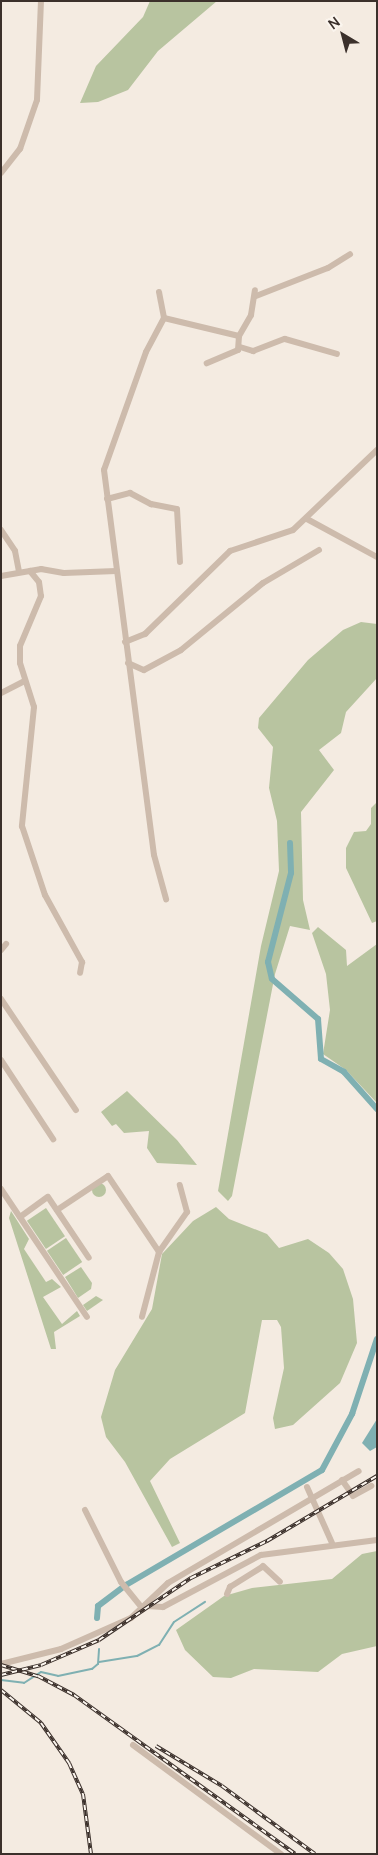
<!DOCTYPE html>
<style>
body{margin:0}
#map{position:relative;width:378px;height:1855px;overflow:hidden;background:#f4ebe1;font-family:Manrope,sans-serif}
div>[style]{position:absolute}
.green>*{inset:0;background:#b8c4a0;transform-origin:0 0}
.round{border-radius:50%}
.water>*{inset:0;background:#7fb0b2}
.stream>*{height:2px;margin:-1px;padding:0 1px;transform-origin:1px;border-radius:1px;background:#7fb0b2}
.canal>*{height:6px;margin:-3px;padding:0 3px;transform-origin:3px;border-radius:3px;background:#7fb0b2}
.minor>*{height:6px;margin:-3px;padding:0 3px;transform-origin:3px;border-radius:3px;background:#cdbbac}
.rail>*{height:4px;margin-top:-2px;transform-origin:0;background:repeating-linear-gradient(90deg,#fbf5ee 0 5.5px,#3b302b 0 11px);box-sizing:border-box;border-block:1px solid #3b302b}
span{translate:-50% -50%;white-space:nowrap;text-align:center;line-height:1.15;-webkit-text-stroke:4.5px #fbf5ee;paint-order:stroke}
.frame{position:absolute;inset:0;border:2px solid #3b302b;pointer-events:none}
.north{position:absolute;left:318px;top:10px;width:50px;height:50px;-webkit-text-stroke:4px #fbf5ee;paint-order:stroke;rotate:323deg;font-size:14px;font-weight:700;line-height:20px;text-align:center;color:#3b302b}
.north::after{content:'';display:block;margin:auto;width:18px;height:22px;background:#3b302b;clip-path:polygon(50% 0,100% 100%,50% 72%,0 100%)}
</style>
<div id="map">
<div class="green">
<i style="clip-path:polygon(150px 1px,217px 1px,158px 51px,128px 90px,98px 102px,80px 103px,96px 66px,143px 17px)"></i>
<i style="clip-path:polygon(361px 622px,377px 624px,377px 678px,346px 712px,341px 733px,319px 750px,334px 770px,301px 812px,303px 900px,310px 930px,290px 926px,275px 974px,232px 1196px,228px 1201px,218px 1191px,261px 946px,279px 871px,277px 821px,269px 788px,273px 747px,258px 728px,259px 718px,308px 660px,343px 630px)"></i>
<i style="clip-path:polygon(377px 802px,377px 921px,372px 923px,346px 868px,346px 848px,354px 832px,366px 831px,371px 824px,371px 808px)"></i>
<i style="clip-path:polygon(318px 927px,346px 950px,347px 966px,377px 944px,377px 1103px,346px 1070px,323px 1054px,330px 1010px,326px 974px,312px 933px)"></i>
<i style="clip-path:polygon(127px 1091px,177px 1140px,197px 1165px,157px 1163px,147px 1148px,149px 1131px,124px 1133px,116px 1124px,112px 1126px,101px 1112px)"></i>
<i class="round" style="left:92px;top:1183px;width:14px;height:14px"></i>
<i style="clip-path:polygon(216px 1207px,229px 1219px,267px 1234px,279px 1248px,308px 1239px,329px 1253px,343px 1269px,353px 1299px,357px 1343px,340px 1383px,293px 1425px,275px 1429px,273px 1418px,284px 1368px,281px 1327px,277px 1320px,262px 1320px,245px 1413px,170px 1459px,150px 1481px,180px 1543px,172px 1547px,125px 1462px,106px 1437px,101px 1417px,115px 1370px,152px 1309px,162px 1254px,193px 1221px)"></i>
<i style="left:46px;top:1208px;width:34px;height:23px;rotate:56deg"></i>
<i style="clip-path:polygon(11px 1211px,29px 1239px,24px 1249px,46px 1282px,52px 1279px,61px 1287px,43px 1297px,62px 1324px,77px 1311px,80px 1316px,54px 1332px,56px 1349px,51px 1349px,9px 1218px)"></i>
<i style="left:66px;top:1238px;width:29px;height:23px;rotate:56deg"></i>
<i style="clip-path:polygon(81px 1267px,92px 1283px,91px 1289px,78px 1298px,65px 1277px)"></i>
<i style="clip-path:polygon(96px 1296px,103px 1300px,87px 1311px,83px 1305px)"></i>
<i style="clip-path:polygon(377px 1551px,377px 1646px,342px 1654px,318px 1672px,254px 1669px,231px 1678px,213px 1677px,185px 1650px,176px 1630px,224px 1596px,252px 1588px,332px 1579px,362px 1554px)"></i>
</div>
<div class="water">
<i style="clip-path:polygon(377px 1419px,377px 1447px,370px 1451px,362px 1443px)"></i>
</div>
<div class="stream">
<i style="left:99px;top:1662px;width:38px;rotate:-9deg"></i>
<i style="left:137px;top:1656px;width:25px;rotate:-27deg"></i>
<i style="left:159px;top:1645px;width:27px;rotate:-57deg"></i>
<i style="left:174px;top:1622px;width:37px;rotate:-33deg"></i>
<i style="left:1px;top:1680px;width:23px;rotate:7deg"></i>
<i style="left:24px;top:1683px;width:20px;rotate:-33deg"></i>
<i style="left:41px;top:1672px;width:17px;rotate:13deg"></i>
<i style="left:58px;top:1676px;width:35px;rotate:-12deg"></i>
<i style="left:92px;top:1669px;width:8px;rotate:-40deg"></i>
<i style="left:98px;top:1664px;width:15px;rotate:-86deg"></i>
</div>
<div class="canal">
<i style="left:290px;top:843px;width:30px;rotate:88deg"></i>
<i style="left:291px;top:873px;width:92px;rotate:104.5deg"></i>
<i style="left:268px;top:962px;width:17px;rotate:77deg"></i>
<i style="left:272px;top:979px;width:61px;rotate:41deg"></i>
<i style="left:318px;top:1019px;width:40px;rotate:85.7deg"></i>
<i style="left:321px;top:1059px;width:26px;rotate:29deg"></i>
<i style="left:344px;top:1072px;width:50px;rotate:48.3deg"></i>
<i style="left:97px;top:1618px;width:12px;rotate:-85deg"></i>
<i style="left:98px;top:1606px;width:35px;rotate:-37deg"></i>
<i style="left:126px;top:1585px;width:227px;rotate:-30.4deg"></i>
<i style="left:322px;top:1470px;width:64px;rotate:-61.8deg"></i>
<i style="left:352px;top:1414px;width:79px;rotate:-71.6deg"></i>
</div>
<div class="minor">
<i style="left:1px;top:173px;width:31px;rotate:-52deg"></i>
<i style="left:20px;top:149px;width:52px;rotate:-70.9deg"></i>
<i style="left:37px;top:100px;width:99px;rotate:-87.7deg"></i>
<i style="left:159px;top:292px;width:26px;rotate:79deg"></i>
<i style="left:164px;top:318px;width:38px;rotate:118deg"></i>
<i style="left:146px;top:352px;width:125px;rotate:109.6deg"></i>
<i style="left:104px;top:470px;width:388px;rotate:82.6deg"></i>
<i style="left:154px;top:855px;width:46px;rotate:74.7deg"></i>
<i style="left:256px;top:296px;width:77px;rotate:-21.3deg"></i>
<i style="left:328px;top:268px;width:26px;rotate:-32deg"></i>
<i style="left:164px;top:318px;width:77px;rotate:13.5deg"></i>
<i style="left:239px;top:336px;width:14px;rotate:94deg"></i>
<i style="left:238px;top:350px;width:34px;rotate:157deg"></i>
<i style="left:239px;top:336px;width:24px;rotate:-60deg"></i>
<i style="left:251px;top:315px;width:25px;rotate:-81deg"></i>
<i style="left:240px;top:347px;width:14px;rotate:17deg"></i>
<i style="left:253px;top:351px;width:34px;rotate:-21deg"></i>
<i style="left:285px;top:339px;width:54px;rotate:16.1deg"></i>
<i style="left:107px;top:499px;width:24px;rotate:-15deg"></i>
<i style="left:130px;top:493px;width:24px;rotate:28deg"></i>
<i style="left:151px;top:504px;width:26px;rotate:11deg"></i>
<i style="left:177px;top:509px;width:53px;rotate:86.8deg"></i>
<i style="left:307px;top:519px;width:80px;rotate:28.5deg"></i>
<i style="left:1px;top:530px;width:25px;rotate:56deg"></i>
<i style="left:15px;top:551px;width:21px;rotate:79deg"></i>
<i style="left:30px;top:571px;width:14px;rotate:51deg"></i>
<i style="left:39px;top:582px;width:14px;rotate:82deg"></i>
<i style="left:41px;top:596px;width:54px;rotate:112.8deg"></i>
<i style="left:20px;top:646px;width:17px;rotate:90deg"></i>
<i style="left:20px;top:663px;width:46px;rotate:72.3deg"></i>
<i style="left:34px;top:707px;width:120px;rotate:95.8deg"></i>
<i style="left:22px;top:826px;width:73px;rotate:71.6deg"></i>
<i style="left:45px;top:895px;width:77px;rotate:61.1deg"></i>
<i style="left:82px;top:962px;width:11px;rotate:100deg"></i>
<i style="left:1px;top:576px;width:41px;rotate:-9.9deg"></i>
<i style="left:41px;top:569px;width:23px;rotate:10deg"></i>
<i style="left:64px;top:573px;width:52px;rotate:-2.2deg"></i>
<i style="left:125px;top:642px;width:22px;rotate:-22deg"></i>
<i style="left:145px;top:634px;width:119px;rotate:-44.3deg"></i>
<i style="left:230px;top:551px;width:66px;rotate:-18.4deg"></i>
<i style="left:293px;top:530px;width:116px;rotate:-43.6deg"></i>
<i style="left:128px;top:663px;width:17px;rotate:24deg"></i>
<i style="left:144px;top:670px;width:42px;rotate:-28.4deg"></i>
<i style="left:181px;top:650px;width:106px;rotate:-39.3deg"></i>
<i style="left:263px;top:583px;width:65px;rotate:-30.5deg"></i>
<i style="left:1px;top:693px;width:27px;rotate:-27deg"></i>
<i style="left:1px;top:950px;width:8px;rotate:-50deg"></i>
<i style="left:1px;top:999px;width:134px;rotate:56deg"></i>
<i style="left:1px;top:1060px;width:95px;rotate:56.6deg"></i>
<i style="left:1px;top:1189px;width:154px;rotate:56.1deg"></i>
<i style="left:57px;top:1210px;width:61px;rotate:-33.7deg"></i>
<i style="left:108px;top:1176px;width:92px;rotate:56.1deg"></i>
<i style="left:159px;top:1252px;width:67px;rotate:104.7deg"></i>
<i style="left:20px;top:1217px;width:34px;rotate:-36deg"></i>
<i style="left:48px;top:1197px;width:73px;rotate:56.1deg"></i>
<i style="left:159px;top:1252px;width:49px;rotate:-55deg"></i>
<i style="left:187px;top:1212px;width:28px;rotate:-105deg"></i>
<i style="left:342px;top:1480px;width:19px;rotate:55deg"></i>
<i style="left:353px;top:1496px;width:21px;rotate:-29deg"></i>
<i style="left:307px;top:1487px;width:61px;rotate:65.9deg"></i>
<i style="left:85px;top:1510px;width:80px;rotate:63.4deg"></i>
<i style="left:121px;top:1582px;width:35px;rotate:51deg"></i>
<i style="left:227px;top:1594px;width:8px;rotate:-67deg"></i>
<i style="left:230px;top:1587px;width:39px;rotate:-32deg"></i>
<i style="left:263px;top:1566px;width:23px;rotate:43deg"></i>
<i style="left:147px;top:1606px;width:16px;rotate:4deg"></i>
<i style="left:163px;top:1607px;width:111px;rotate:-28deg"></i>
<i style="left:261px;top:1555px;width:117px;rotate:-7.4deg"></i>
<i style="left:1px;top:1664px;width:62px;rotate:-14deg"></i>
<i style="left:61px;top:1649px;width:77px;rotate:-23.9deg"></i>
<i style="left:131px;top:1618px;width:51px;rotate:-43.4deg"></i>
<i style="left:168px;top:1583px;width:221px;rotate:-30.4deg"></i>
<i style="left:133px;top:1745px;width:184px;rotate:36.4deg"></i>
</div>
<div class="rail">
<i style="left:1px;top:1665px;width:39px;rotate:17deg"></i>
<i style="left:38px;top:1676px;width:41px;rotate:27.8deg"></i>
<i style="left:74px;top:1695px;width:272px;rotate:35.7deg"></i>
<i style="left:1px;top:1675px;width:41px;rotate:-14deg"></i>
<i style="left:41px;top:1665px;width:63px;rotate:-23.3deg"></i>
<i style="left:99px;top:1640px;width:111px;rotate:-34deg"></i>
<i style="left:191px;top:1578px;width:85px;rotate:-26deg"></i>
<i style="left:267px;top:1541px;width:128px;rotate:-30.6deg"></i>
<i style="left:1px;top:1690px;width:52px;rotate:39.5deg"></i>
<i style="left:41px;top:1723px;width:49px;rotate:55deg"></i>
<i style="left:69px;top:1763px;width:34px;rotate:66deg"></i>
<i style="left:83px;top:1794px;width:61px;rotate:82.4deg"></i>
<i style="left:156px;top:1746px;width:77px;rotate:31.2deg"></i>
<i style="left:222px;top:1786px;width:115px;rotate:36.2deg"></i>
</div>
<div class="frame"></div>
<div class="north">N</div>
</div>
